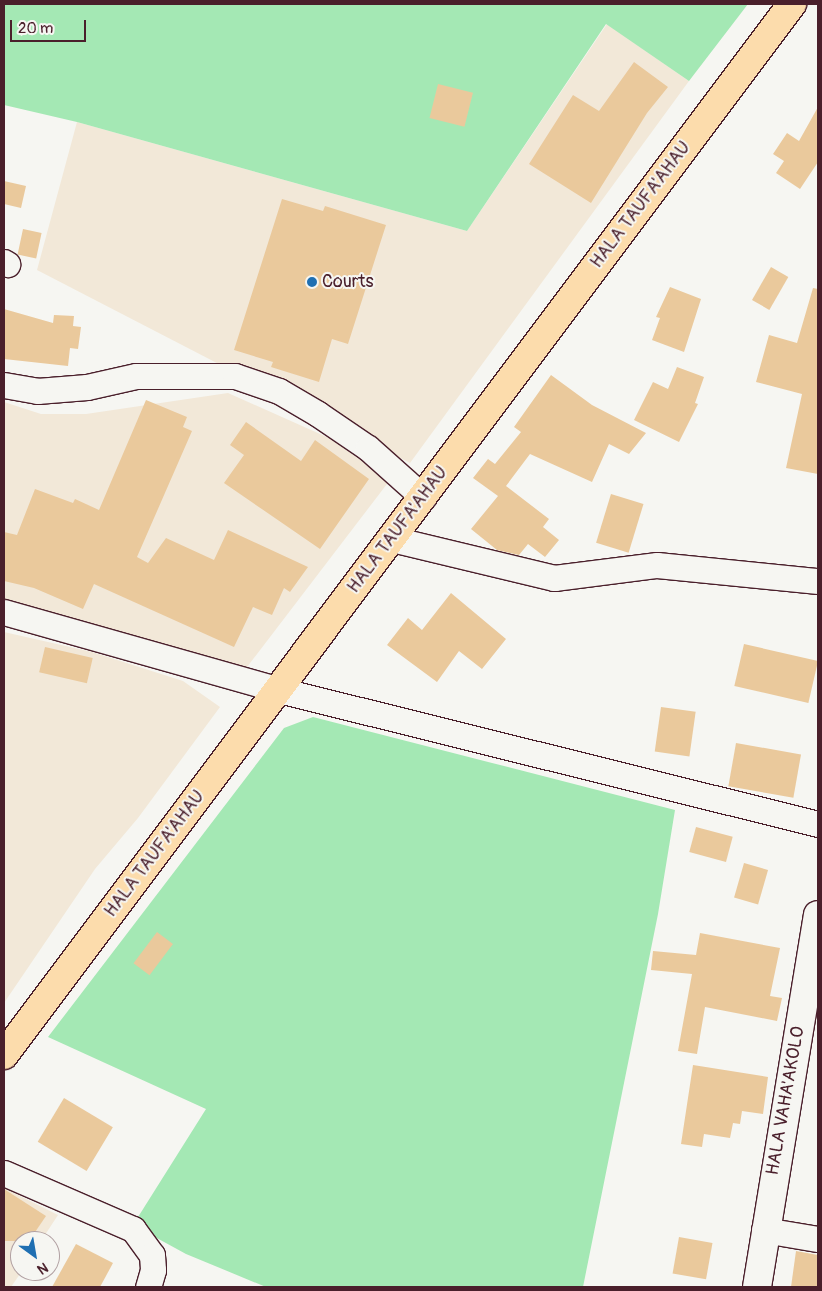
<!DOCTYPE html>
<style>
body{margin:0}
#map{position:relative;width:822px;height:1291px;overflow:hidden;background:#f6f6f2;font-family:Pangolin,sans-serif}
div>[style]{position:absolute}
.built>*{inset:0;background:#f2e8d8}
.green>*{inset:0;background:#a4e8b4}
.building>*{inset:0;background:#eac99c;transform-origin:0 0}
.roads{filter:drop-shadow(1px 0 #4a1f2b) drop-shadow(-1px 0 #4a1f2b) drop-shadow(0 1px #4a1f2b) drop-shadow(0 -1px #4a1f2b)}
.minor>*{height:25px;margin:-12.5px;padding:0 12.5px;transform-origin:12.5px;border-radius:12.5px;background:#f6f6f2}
.secondary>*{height:28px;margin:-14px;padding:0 14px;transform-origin:14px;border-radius:14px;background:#f6f6f2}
.primary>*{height:28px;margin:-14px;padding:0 14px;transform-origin:14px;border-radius:14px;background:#fcdcac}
.dots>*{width:14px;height:14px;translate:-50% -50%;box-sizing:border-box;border:2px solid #f6f6f2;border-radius:50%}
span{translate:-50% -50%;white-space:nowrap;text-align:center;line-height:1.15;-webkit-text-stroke:4px #f6f6f2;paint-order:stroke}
.street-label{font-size:18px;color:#4a1f2b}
.poi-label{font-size:18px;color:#4a1f2b}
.left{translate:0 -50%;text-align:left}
.frame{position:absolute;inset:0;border:5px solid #4a1f2b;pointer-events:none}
.north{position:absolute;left:10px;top:1231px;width:50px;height:50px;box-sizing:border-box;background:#f6f6f2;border:1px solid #b1a0a2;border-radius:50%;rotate:148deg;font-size:14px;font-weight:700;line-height:20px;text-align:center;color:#4a1f2b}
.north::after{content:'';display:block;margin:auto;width:18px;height:22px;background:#1f6fb2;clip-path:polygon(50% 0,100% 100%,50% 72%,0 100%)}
.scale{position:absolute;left:10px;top:20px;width:76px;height:22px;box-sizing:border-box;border:2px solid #4a1f2b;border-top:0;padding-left:6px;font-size:15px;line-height:18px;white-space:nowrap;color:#4a1f2b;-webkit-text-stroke:4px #f6f6f2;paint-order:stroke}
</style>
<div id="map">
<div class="built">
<i style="clip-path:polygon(607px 24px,689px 81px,410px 463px,37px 270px,77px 122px,467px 231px)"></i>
<i style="clip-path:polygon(228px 393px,329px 438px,390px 480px,244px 671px,4px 607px,4px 402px,41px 414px,86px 414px)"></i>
<i style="clip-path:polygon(4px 632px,92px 652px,183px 681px,220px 707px,138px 818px,95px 869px,4px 1003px)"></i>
<i style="clip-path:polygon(4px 1188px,58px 1215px,41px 1241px,20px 1241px,22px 1271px,11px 1287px,4px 1287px)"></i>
</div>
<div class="green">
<i style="clip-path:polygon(4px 4px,748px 4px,689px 81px,606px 24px,467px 231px,77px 122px,4px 105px)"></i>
<i style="clip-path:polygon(313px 717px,675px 810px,658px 914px,583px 1287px,266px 1287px,186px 1254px,133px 1225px,206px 1109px,48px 1037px,284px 728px)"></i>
</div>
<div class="building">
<i style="clip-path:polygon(634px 62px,668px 87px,647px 113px,591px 203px,529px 164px,573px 95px,599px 111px)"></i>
<i style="left:438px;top:84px;width:36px;height:35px;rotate:14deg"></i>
<i style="clip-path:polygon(818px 107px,818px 162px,800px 189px,776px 173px,784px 161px,773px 154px,787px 133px,799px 141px)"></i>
<i style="clip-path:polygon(4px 181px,26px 186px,21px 208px,4px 204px)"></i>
<i style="clip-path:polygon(282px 199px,323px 211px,325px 206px,386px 225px,348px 344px,332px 339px,319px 382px,271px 367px,273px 362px,234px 350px)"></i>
<i style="left:23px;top:229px;width:19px;height:26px;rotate:12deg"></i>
<i style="left:771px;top:267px;width:20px;height:38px;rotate:30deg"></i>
<i style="clip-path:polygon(670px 287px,701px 299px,684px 352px,652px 340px,660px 318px,656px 317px)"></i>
<i style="clip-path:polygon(813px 288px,818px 289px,818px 474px,786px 468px,802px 394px,756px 382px,769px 335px,797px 343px)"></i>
<i style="clip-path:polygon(4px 309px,53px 323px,54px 315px,74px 316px,73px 326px,81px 327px,78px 349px,70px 348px,68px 366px,4px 359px)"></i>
<i style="clip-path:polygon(677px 367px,704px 377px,695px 403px,698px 404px,679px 442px,634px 420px,653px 382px,668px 389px)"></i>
<i style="clip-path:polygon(551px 375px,592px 405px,646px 433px,629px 454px,609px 444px,592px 482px,530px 454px,506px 486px,549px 519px,543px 527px,559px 540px,545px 557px,528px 544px,519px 555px,497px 550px,471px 529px,498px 496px,473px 478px,488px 459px,495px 464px,521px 432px,514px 427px)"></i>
<i style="clip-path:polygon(146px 400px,187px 417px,183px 427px,192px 431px,137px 557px,148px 563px,166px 538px,214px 560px,228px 530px,308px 567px,290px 592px,284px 588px,272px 615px,253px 607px,234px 647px,94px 584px,83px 609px,34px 588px,4px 581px,4px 532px,17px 535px,35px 489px,73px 503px,75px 499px,99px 510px)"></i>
<i style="clip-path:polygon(246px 422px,301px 461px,315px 440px,369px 479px,320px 549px,224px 483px,244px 455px,230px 445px)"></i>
<i style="left:611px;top:494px;width:34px;height:51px;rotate:17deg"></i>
<i style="clip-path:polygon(451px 593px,506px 639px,482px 669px,459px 651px,437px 682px,387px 645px,408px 618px,422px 630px)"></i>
<i style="left:744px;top:644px;width:76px;height:43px;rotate:13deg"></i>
<i style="left:45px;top:647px;width:49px;height:26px;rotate:13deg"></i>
<i style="left:661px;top:707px;width:35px;height:45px;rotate:8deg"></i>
<i style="left:736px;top:743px;width:66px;height:44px;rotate:10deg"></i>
<i style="left:696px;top:827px;width:38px;height:26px;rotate:15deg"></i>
<i style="left:744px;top:863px;width:25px;height:36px;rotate:16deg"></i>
<i style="left:157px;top:932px;width:20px;height:39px;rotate:37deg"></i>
<i style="clip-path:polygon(700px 933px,780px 948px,770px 996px,782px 998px,777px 1021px,705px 1007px,697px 1054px,678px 1051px,692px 974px,651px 970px,653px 951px,696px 955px)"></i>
<i style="clip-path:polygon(693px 1065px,768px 1077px,763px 1114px,742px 1111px,740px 1124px,733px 1123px,730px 1138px,704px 1134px,702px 1147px,681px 1144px)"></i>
<i style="left:64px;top:1098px;width:57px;height:51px;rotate:31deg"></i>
<i style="clip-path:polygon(4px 1189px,46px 1216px,29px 1241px,4px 1241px)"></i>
<i style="left:679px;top:1237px;width:34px;height:37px;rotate:10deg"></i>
<i style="clip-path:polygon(76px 1244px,113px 1263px,100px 1287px,52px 1287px)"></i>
<i style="clip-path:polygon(796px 1251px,818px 1255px,818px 1287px,791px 1287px)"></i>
</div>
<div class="roads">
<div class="minor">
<i style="left:4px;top:262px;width:4px;rotate:34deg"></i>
<i style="left:4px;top:385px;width:34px;rotate:10deg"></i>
<i style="left:37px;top:391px;width:50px;rotate:-4.6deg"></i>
<i style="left:87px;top:387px;width:50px;rotate:-12.7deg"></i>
<i style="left:136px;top:376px;width:99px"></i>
<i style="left:235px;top:376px;width:46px;rotate:18.8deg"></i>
<i style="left:279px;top:391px;width:45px;rotate:30.5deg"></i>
<i style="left:318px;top:414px;width:60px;rotate:34.2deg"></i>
<i style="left:368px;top:448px;width:74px;rotate:41.7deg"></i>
<i style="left:392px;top:539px;width:167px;rotate:13.5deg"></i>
<i style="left:554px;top:578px;width:104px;rotate:-7.2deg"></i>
<i style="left:657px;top:565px;width:162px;rotate:5.7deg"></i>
<i style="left:4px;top:612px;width:286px;rotate:15.8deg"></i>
<i style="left:279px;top:690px;width:555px;rotate:13.96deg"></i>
<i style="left:4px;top:1173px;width:141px;rotate:23.5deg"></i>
<i style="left:133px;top:1229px;width:32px;rotate:54deg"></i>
<i style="left:152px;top:1255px;width:15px;rotate:86deg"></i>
<i style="left:153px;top:1270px;width:18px;rotate:106deg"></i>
<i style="left:764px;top:1230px;width:55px;rotate:9.5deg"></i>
</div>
<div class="secondary">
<i style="left:757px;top:1287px;width:377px;rotate:-80.7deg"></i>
</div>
<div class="primary">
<i style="left:4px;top:1055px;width:1314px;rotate:-53.14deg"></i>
</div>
</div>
<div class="dots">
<i style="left:312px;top:282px;background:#1f6fb2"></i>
</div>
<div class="street-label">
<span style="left:641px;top:205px;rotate:-53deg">HALA TAUFA'AHAU</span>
<span style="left:398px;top:530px;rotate:-53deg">HALA TAUFA'AHAU</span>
<span style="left:155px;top:854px;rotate:-53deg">HALA TAUFA'AHAU</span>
<span style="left:786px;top:1101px;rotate:-80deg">HALA VAHA'AKOLO</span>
</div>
<div class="poi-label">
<span class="left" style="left:322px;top:282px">Courts</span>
</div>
<div class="frame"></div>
<div class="north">N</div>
<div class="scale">20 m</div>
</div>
